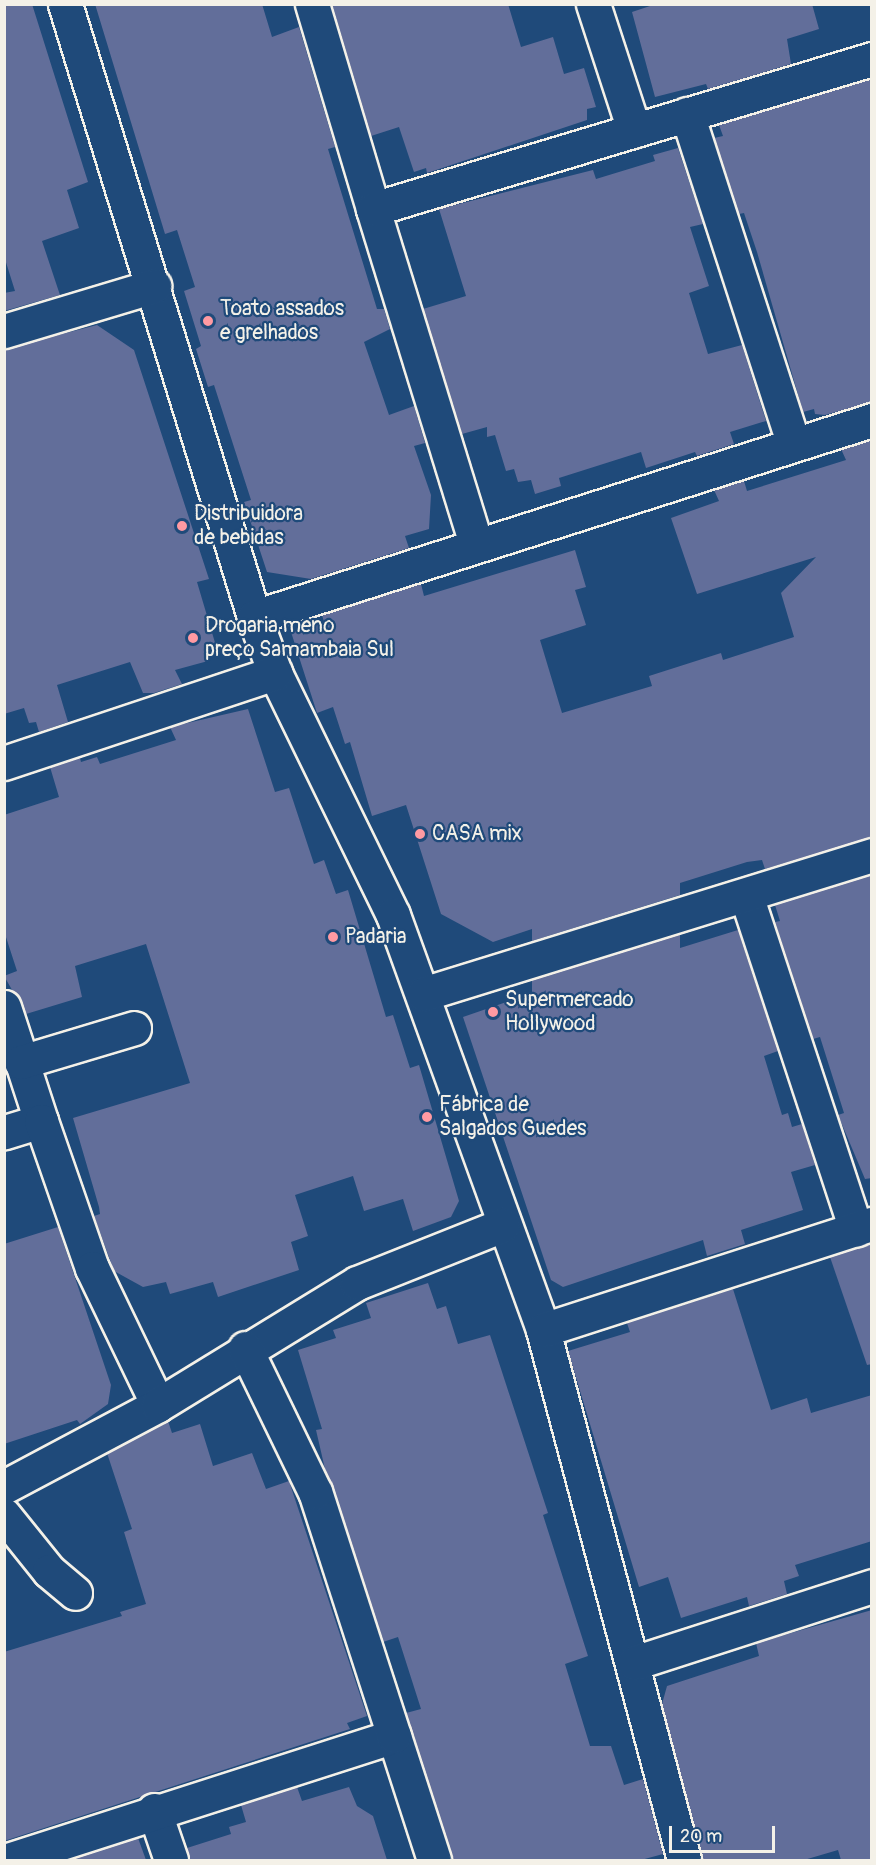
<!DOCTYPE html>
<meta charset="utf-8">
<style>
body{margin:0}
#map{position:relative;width:876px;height:1865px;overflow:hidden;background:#1f4a7a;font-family:Pangolin,sans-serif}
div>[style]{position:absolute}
.building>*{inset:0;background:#626e9a}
.roads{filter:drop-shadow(2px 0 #f4f1e8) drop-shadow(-2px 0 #f4f1e8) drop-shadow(0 2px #f4f1e8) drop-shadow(0 -2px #f4f1e8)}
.minor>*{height:33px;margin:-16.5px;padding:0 16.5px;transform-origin:16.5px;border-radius:16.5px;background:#1f4a7a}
.dots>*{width:16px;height:16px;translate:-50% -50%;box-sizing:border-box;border:3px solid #1f4a7a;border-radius:50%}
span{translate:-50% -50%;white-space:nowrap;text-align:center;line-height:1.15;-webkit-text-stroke:4.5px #1f4a7a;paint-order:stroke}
.poi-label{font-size:21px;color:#f4f1e8}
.left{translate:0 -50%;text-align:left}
.frame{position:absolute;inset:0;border:6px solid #f4f1e8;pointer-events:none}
.scale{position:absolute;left:669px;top:1826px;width:106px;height:27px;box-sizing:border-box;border:3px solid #f4f1e8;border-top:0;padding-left:8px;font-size:18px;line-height:21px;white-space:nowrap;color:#f4f1e8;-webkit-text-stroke:4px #1f4a7a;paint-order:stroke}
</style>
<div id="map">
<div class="building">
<i style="clip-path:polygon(4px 4px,32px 4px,88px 182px,67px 190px,79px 228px,42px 241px,60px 295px,4px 311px,4px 293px,15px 291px,4px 256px)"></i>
<i style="clip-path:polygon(95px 4px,262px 4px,272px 37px,299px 27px,335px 147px,328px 149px,377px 309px,384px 309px,390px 329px,364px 342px,389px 415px,414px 406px,425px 443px,414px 446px,431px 495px,429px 529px,405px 536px,409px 548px,311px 579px,267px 572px,244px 502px,251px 500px,214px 385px,208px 387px,196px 349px,201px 346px,184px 291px,195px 287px,177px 230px,165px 234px)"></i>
<i style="clip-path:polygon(332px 4px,508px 4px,521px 47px,553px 37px,564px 74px,584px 68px,596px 107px,587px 109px,587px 120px,427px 173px,426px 168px,414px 172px,399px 127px,371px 136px)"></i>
<i style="clip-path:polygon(656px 4px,812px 4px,819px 29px,787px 39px,791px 64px,708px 89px,706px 84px,655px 97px,632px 12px)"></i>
<i style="clip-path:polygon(872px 79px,872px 402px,825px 415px,815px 414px,814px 409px,803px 412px,757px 252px,744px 213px,739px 214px,714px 138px,723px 136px,719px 125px)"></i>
<i style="clip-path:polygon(678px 148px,703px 224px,690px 227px,709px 286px,689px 293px,708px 354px,742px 345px,766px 421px,730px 432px,734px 444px,697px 456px,695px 452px,646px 468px,641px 452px,559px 478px,561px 486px,535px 494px,531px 480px,518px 482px,514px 469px,506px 471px,495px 435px,487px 437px,487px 427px,462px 434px,423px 309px,466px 296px,439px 209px,593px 170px,596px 179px,655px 161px,653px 155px)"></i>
<i style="clip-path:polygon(97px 325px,134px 350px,209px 579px,197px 582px,216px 646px,208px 661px,175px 670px,182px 684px,154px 693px,143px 693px,130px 662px,57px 685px,68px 722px,39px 732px,36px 722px,29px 723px,24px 708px,4px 714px,4px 349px)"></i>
<i style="clip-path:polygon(872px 440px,872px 837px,765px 869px,762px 860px,747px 862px,680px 883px,680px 895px,532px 941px,532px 929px,493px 942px,441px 914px,406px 805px,372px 816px,350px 742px,345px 744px,333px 707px,317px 713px,291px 632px,324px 622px,322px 615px,421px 584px,424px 596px,575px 550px,586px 587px,575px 590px,586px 625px,540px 640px,562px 713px,652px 686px,649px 676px,721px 653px,723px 660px,794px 637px,781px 593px,816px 557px,697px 594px,671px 518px,719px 501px,714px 490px,744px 481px,747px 491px,846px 460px,841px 449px)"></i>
<i style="clip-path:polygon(248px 709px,275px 792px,289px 788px,314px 864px,324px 860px,336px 894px,348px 890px,386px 1017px,393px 1015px,410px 1068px,419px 1065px,459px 1201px,451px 1217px,413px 1231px,403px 1199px,364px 1211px,353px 1176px,295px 1195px,308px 1236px,291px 1242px,299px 1270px,218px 1297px,213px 1282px,170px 1294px,166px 1282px,143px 1287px,114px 1271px,94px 1216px,100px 1214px,99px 1207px,73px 1118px,190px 1083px,146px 944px,75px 966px,82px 997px,26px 1014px,4px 976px,17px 971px,4px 931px,4px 815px,59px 797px,50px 767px,80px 758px,81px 762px,97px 757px,100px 764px,176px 740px,170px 727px)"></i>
<i style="clip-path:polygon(872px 875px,872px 1178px,865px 1179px,838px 1115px,844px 1113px,820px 1037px,813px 1039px,775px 922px,780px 921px,775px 905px)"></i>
<i style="clip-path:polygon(738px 930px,778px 1051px,764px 1056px,782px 1115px,788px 1113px,792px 1127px,802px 1124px,815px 1165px,791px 1172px,803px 1210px,741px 1230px,745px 1244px,707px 1256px,703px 1240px,563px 1287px,551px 1280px,463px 1017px,532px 993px,532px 980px,680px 934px,680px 948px)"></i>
<i style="clip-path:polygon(58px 1227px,111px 1385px,108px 1404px,80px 1424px,77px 1420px,4px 1444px,4px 1244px)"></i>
<i style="clip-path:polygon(872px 1244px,872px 1364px,867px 1365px,830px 1257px)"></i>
<i style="clip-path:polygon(428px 1283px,437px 1309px,446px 1306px,458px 1344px,490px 1335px,548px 1513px,543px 1515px,588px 1656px,565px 1664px,590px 1746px,611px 1746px,624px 1785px,643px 1779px,663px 1854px,641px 1860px,453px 1860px,406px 1713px,421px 1709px,398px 1637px,383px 1642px,325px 1469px,316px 1430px,322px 1429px,298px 1350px,336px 1338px,333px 1330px,371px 1318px,366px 1303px)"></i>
<i style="clip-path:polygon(733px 1289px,771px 1410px,807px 1398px,811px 1413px,872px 1395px,872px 1541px,795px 1565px,799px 1576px,784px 1581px,787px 1594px,749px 1606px,747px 1597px,681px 1618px,668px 1577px,639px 1587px,568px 1351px,630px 1332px,627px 1323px)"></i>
<i style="clip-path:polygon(168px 1421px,172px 1433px,200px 1424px,213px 1466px,252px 1453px,266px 1489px,289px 1481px,367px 1716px,347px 1723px,350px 1729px,4px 1841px,4px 1652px,122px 1616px,120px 1612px,146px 1604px,124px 1532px,132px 1529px,107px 1453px)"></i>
<i style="clip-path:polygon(872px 1610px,872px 1860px,841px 1860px,838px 1850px,804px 1860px,703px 1860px,662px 1704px,667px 1686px,759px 1656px,756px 1643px)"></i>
<i style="clip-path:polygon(297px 1787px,302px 1801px,349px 1787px,357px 1806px,373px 1816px,387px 1860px,189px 1860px,187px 1848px,231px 1834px,229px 1827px,246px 1822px,241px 1805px)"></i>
<i style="clip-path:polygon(138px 1838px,146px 1860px,68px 1860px)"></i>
</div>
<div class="roads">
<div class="minor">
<i style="left:65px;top:4px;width:641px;rotate:72.86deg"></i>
<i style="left:254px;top:617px;width:60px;rotate:69.4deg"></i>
<i style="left:275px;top:673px;width:269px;rotate:64deg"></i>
<i style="left:393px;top:915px;width:441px;rotate:70.1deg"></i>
<i style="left:543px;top:1330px;width:548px;rotate:75.1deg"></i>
<i style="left:312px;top:4px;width:214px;rotate:73.4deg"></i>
<i style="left:593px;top:4px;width:133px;rotate:72deg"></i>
<i style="left:687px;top:114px;width:346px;rotate:72.1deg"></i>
<i style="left:4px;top:331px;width:157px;rotate:-16.7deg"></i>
<i style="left:476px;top:544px;width:350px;rotate:-107.1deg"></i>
<i style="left:373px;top:209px;width:521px;rotate:-16.73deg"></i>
<i style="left:254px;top:617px;width:649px;rotate:-17.68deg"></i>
<i style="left:4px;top:763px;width:286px;rotate:-18.4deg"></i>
<i style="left:746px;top:895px;width:352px;rotate:71.8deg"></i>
<i style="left:423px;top:994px;width:470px;rotate:-17.2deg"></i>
<i style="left:4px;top:1007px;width:120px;rotate:72deg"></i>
<i style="left:41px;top:1121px;width:39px;rotate:163deg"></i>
<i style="left:21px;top:1062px;width:118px;rotate:-16.7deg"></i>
<i style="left:41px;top:1121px;width:156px;rotate:70.9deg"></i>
<i style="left:92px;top:1268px;width:152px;rotate:64.3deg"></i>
<i style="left:543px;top:1330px;width:346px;rotate:-17.9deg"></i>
<i style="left:4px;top:1487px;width:174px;rotate:-28deg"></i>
<i style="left:158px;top:1405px;width:233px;rotate:-31.5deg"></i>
<i style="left:357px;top:1283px;width:157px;rotate:-21.7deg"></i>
<i style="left:4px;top:1515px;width:72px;rotate:51.2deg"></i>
<i style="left:49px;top:1571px;width:34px;rotate:40deg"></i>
<i style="left:634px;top:1663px;width:250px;rotate:-17.9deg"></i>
<i style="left:394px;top:1736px;width:130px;rotate:72.1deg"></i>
<i style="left:154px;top:1810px;width:53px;rotate:71.2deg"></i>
<i style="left:8px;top:1860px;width:405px;rotate:-17.8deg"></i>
<i style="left:394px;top:1736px;width:256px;rotate:-107.9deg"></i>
<i style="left:315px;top:1492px;width:160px;rotate:-115.9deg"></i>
</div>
</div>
<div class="dots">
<i style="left:208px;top:321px;background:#ff9aa2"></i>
<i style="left:182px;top:526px;background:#ff9aa2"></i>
<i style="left:193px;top:638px;background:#ff9aa2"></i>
<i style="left:420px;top:834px;background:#ff9aa2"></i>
<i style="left:333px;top:937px;background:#ff9aa2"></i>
<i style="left:493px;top:1012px;background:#ff9aa2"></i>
<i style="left:427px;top:1117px;background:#ff9aa2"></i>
</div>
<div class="poi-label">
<span class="left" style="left:220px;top:321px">Toato assados<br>e grelhados</span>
<span class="left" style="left:194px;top:526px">Distribuidora<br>de bebidas</span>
<span class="left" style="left:205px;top:638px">Drogaria meno<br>preço Samambaia Sul</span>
<span class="left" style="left:432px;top:834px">CASA mix</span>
<span class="left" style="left:345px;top:937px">Padaria</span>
<span class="left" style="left:505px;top:1012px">Supermercado<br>Hollywood</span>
<span class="left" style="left:439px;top:1117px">Fábrica de<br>Salgados Guedes</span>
</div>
<div class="frame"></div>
<div class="scale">20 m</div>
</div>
